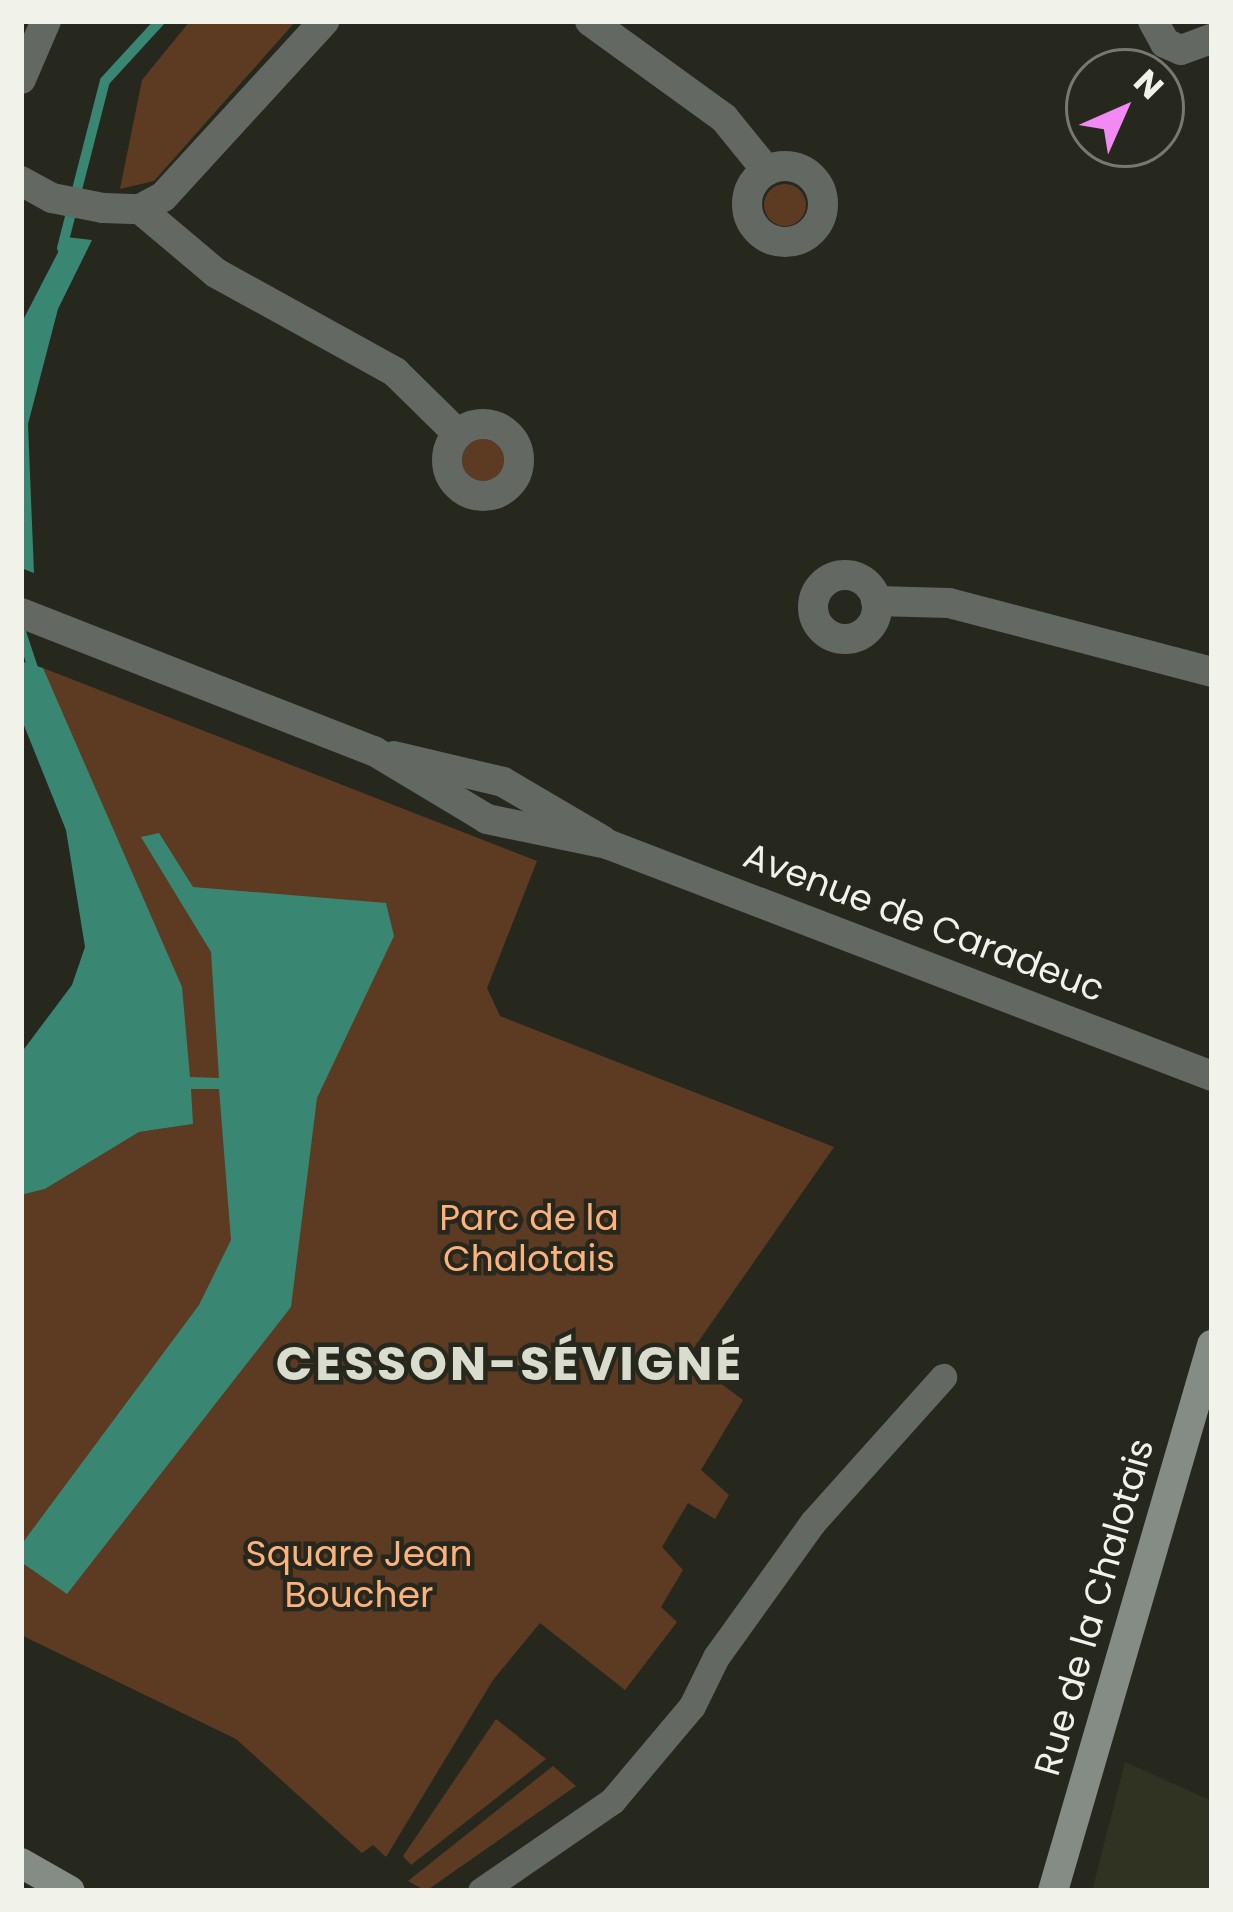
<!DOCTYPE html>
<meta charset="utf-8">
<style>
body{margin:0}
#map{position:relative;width:1233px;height:1912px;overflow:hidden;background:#26281d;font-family:Poppins,sans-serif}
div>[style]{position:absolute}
.built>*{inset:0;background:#313322}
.green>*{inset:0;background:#5d3b23}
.round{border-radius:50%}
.water>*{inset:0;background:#398673}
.stream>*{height:10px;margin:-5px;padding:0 5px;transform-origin:5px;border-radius:5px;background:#398673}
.pedestrian>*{height:27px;margin:-13.5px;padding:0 13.5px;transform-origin:13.5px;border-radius:13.5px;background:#636863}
.minor>*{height:30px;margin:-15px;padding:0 15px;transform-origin:15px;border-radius:15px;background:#636863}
.minor>.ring{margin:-15px;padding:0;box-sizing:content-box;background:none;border:30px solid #636863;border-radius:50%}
.secondary>*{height:30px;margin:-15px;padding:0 15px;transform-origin:15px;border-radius:15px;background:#858c85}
span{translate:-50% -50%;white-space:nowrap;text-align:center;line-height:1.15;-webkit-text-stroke:9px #26281d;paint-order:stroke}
.street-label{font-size:36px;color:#f1f3eb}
.park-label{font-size:36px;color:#fdb27d}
.district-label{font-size:48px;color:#dadcce;font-weight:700;letter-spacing:3px}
.frame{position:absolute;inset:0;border:24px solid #f1f3eb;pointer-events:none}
.north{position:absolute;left:1065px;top:48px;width:120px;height:120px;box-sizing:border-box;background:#26281d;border:3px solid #77796f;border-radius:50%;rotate:45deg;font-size:33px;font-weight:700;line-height:48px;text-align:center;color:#f1f3eb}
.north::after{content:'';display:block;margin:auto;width:42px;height:54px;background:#f28af3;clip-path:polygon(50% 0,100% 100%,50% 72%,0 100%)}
</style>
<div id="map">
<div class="built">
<i style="clip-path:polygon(1125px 1762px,1212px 1801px,1212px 1891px,1092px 1891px)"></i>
</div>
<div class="green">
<i style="clip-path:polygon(190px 21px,296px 21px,154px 181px,120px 189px,142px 80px)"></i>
<i class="round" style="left:764px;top:184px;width:42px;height:42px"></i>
<i class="round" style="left:462px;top:439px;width:42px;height:42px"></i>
<i style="clip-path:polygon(43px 668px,537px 861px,487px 988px,500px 1016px,834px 1147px,687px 1358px,743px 1400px,701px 1470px,729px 1495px,715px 1519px,688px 1503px,662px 1547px,683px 1570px,661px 1607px,677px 1622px,625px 1690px,540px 1623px,493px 1680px,386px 1857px,373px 1845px,362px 1853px,236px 1739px,21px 1635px,21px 1195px,45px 1189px,139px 1132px,193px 1124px)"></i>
<i style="clip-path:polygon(496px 1719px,546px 1759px,411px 1865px,403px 1856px)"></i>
<i style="clip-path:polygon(553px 1766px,576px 1786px,426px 1891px,408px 1881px)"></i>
</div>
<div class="water">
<i style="clip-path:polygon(66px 237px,92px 240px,58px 309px,28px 424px,34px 573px,21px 568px,21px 324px)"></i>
<i style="clip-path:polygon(21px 661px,43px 668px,182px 987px,190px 1077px,219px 1078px,211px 952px,141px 837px,159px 833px,193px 887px,386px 903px,394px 936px,317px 1098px,291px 1307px,67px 1594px,21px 1562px,21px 1545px,199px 1305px,231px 1240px,219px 1089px,191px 1089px,193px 1124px,139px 1132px,45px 1189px,21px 1195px,21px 1053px,72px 985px,85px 947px,66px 830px,21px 718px)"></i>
</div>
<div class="stream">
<i style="left:62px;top:248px;width:172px;rotate:-75.6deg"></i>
<i style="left:105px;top:81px;width:81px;rotate:-47.5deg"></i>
<i style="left:21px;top:632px;width:44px;rotate:71.6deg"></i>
</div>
<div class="pedestrian">
<i style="left:481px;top:1891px;width:159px;rotate:-34.5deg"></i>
<i style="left:612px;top:1801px;width:124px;rotate:-49.9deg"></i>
<i style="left:692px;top:1706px;width:55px;rotate:-63.9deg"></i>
<i style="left:716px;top:1657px;width:166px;rotate:-54.3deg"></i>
<i style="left:813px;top:1522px;width:195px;rotate:-48.1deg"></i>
</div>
<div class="minor">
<i style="left:590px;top:21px;width:165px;rotate:35.9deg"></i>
<i style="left:724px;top:118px;width:68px;rotate:50.9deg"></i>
<i style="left:1153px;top:21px;width:25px;rotate:61deg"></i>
<i style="left:1165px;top:43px;width:17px;rotate:24deg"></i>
<i style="left:1181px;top:50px;width:33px;rotate:-20deg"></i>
<i style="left:21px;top:79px;width:63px;rotate:-66.7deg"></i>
<i class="ring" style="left:747px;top:166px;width:46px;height:46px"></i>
<i style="left:21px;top:181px;width:35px;rotate:29deg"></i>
<i style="left:52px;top:198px;width:52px;rotate:11.1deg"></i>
<i style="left:103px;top:208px;width:37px;rotate:2deg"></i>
<i style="left:140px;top:209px;width:26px;rotate:-28deg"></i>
<i style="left:163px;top:197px;width:239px;rotate:-47.5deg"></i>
<i style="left:140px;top:209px;width:99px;rotate:40.1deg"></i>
<i style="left:216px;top:273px;width:205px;rotate:28.9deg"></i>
<i style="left:395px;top:372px;width:87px;rotate:44.5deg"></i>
<i class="ring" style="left:447px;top:424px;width:42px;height:42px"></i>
<i class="ring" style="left:813px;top:575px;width:34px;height:34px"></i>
<i style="left:876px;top:601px;width:73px;rotate:1.6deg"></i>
<i style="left:949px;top:603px;width:272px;rotate:14.7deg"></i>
<i style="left:21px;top:613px;width:379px;rotate:21.4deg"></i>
<i style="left:374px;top:751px;width:132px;rotate:31deg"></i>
<i style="left:487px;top:819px;width:123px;rotate:11.8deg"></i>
<i style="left:607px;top:844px;width:648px;rotate:20.98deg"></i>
<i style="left:394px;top:756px;width:112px;rotate:13.4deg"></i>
<i style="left:503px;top:782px;width:115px;rotate:30.4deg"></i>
</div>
<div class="secondary">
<i style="left:21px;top:1863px;width:56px;rotate:29.7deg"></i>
<i style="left:1053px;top:1891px;width:569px;rotate:-73.76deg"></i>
</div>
<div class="street-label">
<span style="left:924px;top:922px;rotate:21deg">Avenue de Caradeuc</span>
<span style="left:1094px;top:1607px;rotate:-74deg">Rue de la Chalotais</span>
</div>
<div class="park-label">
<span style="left:529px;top:1238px">Parc de la<br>Chalotais</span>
<span style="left:359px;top:1574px">Square Jean<br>Boucher</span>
</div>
<div class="district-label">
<span style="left:510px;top:1364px">CESSON-SÉVIGNÉ</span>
</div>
<div class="frame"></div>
<div class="north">N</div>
</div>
